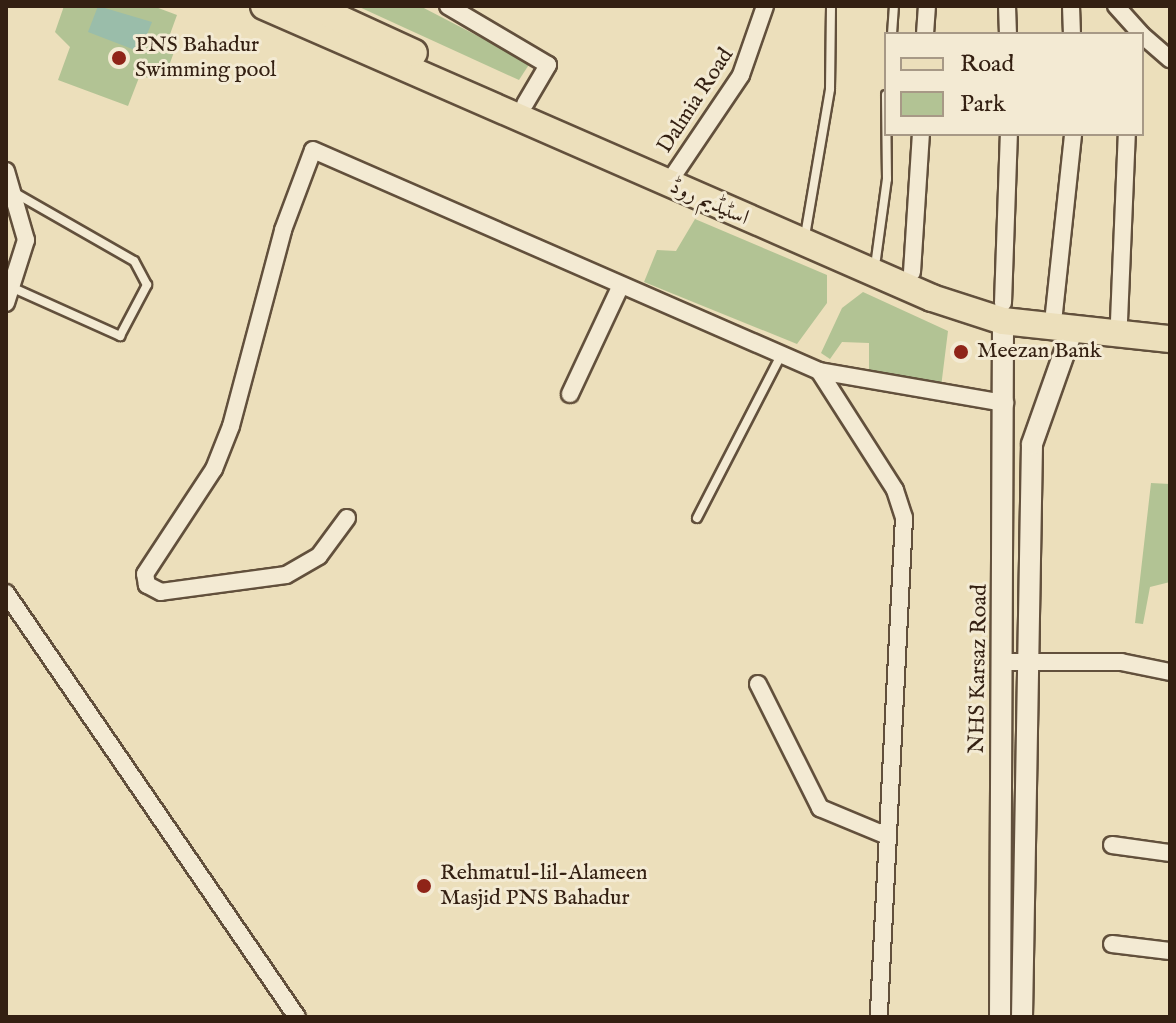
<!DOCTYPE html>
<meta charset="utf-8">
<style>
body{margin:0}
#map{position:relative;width:1176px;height:1023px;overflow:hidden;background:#ecdfbb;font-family:"IM FELL English",Amiri,serif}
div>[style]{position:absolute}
.green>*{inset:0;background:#b2c394}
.water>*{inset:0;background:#9abdaa}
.roads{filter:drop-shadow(2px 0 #62503c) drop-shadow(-2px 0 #62503c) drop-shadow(0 2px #62503c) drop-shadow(0 -2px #62503c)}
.service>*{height:8px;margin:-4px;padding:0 4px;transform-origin:4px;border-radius:4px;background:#f3ead3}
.minor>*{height:16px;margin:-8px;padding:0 8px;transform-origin:8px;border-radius:8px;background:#f3ead3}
.tertiary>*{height:20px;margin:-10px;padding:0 10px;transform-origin:10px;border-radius:10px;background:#f3ead3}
.primary>*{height:26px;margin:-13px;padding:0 13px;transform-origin:13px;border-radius:13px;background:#ecdfbb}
.dots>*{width:22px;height:22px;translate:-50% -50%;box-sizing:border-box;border:4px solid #f3ead3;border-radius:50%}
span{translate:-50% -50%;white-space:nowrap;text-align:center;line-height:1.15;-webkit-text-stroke:6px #f3ead3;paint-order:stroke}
.poi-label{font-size:22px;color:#342012}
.left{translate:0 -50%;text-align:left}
.street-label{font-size:22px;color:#342012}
.frame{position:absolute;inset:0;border:8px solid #342012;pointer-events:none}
.legend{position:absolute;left:884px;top:32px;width:260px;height:104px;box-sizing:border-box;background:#f3ead3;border:2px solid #a79986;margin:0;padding:10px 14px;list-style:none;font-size:24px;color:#342012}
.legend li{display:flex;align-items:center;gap:16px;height:40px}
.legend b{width:40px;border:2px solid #a79986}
</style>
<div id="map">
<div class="green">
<i style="clip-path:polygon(64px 6px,153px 6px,177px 15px,169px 37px,178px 41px,166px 74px,152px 69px,148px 78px,140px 75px,128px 106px,58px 80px,70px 47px,55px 32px)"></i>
<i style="clip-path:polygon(357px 6px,420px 6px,530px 63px,519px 80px)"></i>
<i style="clip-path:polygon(695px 219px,827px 275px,827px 303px,797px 344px,644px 282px,657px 250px,676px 251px)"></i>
<i style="clip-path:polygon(863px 292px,948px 331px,941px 387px,869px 375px,869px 343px,842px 342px,830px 359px,821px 353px,842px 308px)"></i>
<i style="clip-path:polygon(1151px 483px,1170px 484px,1170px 582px,1150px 587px,1143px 624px,1135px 623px)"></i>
</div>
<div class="water">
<i style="clip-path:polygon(98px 6px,152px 22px,140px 52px,88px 32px)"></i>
</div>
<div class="roads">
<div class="service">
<i style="left:892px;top:34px;width:28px;rotate:-86deg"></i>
<i style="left:806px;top:230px;width:143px;rotate:-80.3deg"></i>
<i style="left:830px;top:89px;width:83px;rotate:-89.3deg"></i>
<i style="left:876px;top:259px;width:81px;rotate:-82.2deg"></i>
<i style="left:887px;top:179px;width:84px;rotate:-90.7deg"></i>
<i style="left:11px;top:287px;width:120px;rotate:24.2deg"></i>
<i style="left:120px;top:336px;width:58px;rotate:-62.1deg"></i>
<i style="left:147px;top:285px;width:27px;rotate:-118deg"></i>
<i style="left:134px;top:261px;width:135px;rotate:-150.2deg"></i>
<i style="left:697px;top:518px;width:183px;rotate:-62.7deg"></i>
</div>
<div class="minor">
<i style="left:448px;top:6px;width:116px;rotate:30.5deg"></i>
<i style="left:548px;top:65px;width:45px;rotate:120.5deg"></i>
<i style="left:1007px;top:6px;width:28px;rotate:88deg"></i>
<i style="left:1071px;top:6px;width:28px;rotate:88deg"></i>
<i style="left:1116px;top:6px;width:38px;rotate:48deg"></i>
<i style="left:925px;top:34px;width:28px;rotate:-86deg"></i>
<i style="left:1142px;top:35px;width:37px;rotate:41deg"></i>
<i style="left:6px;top:171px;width:72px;rotate:73.8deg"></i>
<i style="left:26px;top:240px;width:66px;rotate:107.6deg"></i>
<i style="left:675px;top:173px;width:118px;rotate:-56deg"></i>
<i style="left:741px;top:75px;width:73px;rotate:-70.8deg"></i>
<i style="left:912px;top:272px;width:138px;rotate:-86.3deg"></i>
<i style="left:1003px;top:303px;width:169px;rotate:-88deg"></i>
<i style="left:1054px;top:313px;width:180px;rotate:-83.9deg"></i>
<i style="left:1119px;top:321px;width:187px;rotate:-87.6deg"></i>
<i style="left:819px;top:371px;width:141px;rotate:57.4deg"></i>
<i style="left:895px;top:490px;width:29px;rotate:72deg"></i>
<i style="left:904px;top:518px;width:500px;rotate:92.9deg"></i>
<i style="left:570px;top:394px;width:120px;rotate:-64.9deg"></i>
<i style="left:347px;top:518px;width:47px;rotate:126.4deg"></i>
<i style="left:319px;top:556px;width:38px;rotate:150deg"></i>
<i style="left:286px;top:575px;width:126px;rotate:172.3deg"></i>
<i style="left:161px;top:592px;width:16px;rotate:-153deg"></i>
<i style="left:147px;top:585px;width:11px;rotate:-100deg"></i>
<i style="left:145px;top:574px;width:126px;rotate:-56.7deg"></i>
<i style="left:214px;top:469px;width:46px;rotate:-68.4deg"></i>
<i style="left:231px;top:426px;width:203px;rotate:-75.1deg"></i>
<i style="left:283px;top:230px;width:85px;rotate:-69.4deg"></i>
<i style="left:313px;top:150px;width:552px;rotate:23.59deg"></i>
<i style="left:819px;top:371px;width:189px;rotate:9.8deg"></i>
<i style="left:6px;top:593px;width:514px;rotate:55.54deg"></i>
<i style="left:1003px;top:662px;width:118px"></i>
<i style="left:1121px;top:662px;width:50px;rotate:11.5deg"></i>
<i style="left:758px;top:684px;width:139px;rotate:63.4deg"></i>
<i style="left:820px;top:808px;width:70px;rotate:22.6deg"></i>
<i style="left:1112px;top:845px;width:59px;rotate:7.9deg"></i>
<i style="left:1112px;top:944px;width:58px;rotate:6.9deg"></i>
</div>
<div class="tertiary">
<i style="left:1000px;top:1017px;width:696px;rotate:-89.75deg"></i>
<i style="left:1022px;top:1017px;width:573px;rotate:-89deg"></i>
<i style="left:1032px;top:444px;width:120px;rotate:-70.5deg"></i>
</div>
<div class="primary">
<i style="left:264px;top:6px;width:729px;rotate:23.61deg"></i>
<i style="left:932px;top:298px;width:75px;rotate:17.9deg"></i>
<i style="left:1003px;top:321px;width:168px;rotate:6.2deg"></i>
<i style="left:312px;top:6px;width:112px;rotate:24.7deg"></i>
</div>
</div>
<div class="dots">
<i style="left:119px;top:58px;background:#8f2418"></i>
<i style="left:961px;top:352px;background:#8f2418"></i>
<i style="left:424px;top:886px;background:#8f2418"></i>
</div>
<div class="poi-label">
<span class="left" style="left:135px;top:58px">PNS Bahadur<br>Swimming pool</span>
<span class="left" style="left:977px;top:352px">Meezan Bank</span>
<span class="left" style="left:440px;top:886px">Rehmatul-lil-Alameen<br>Masjid PNS Bahadur</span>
</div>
<div class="street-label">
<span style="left:696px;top:101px;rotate:-57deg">Dalmia Road</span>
<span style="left:709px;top:203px;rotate:24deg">اسٹیڈیم روڈ</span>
<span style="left:979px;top:669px;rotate:-89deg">NHS Karsaz Road</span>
</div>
<div class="frame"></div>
<ul class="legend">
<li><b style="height:10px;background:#ecdfbb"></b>Road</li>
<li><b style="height:22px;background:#b2c394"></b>Park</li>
</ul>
</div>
